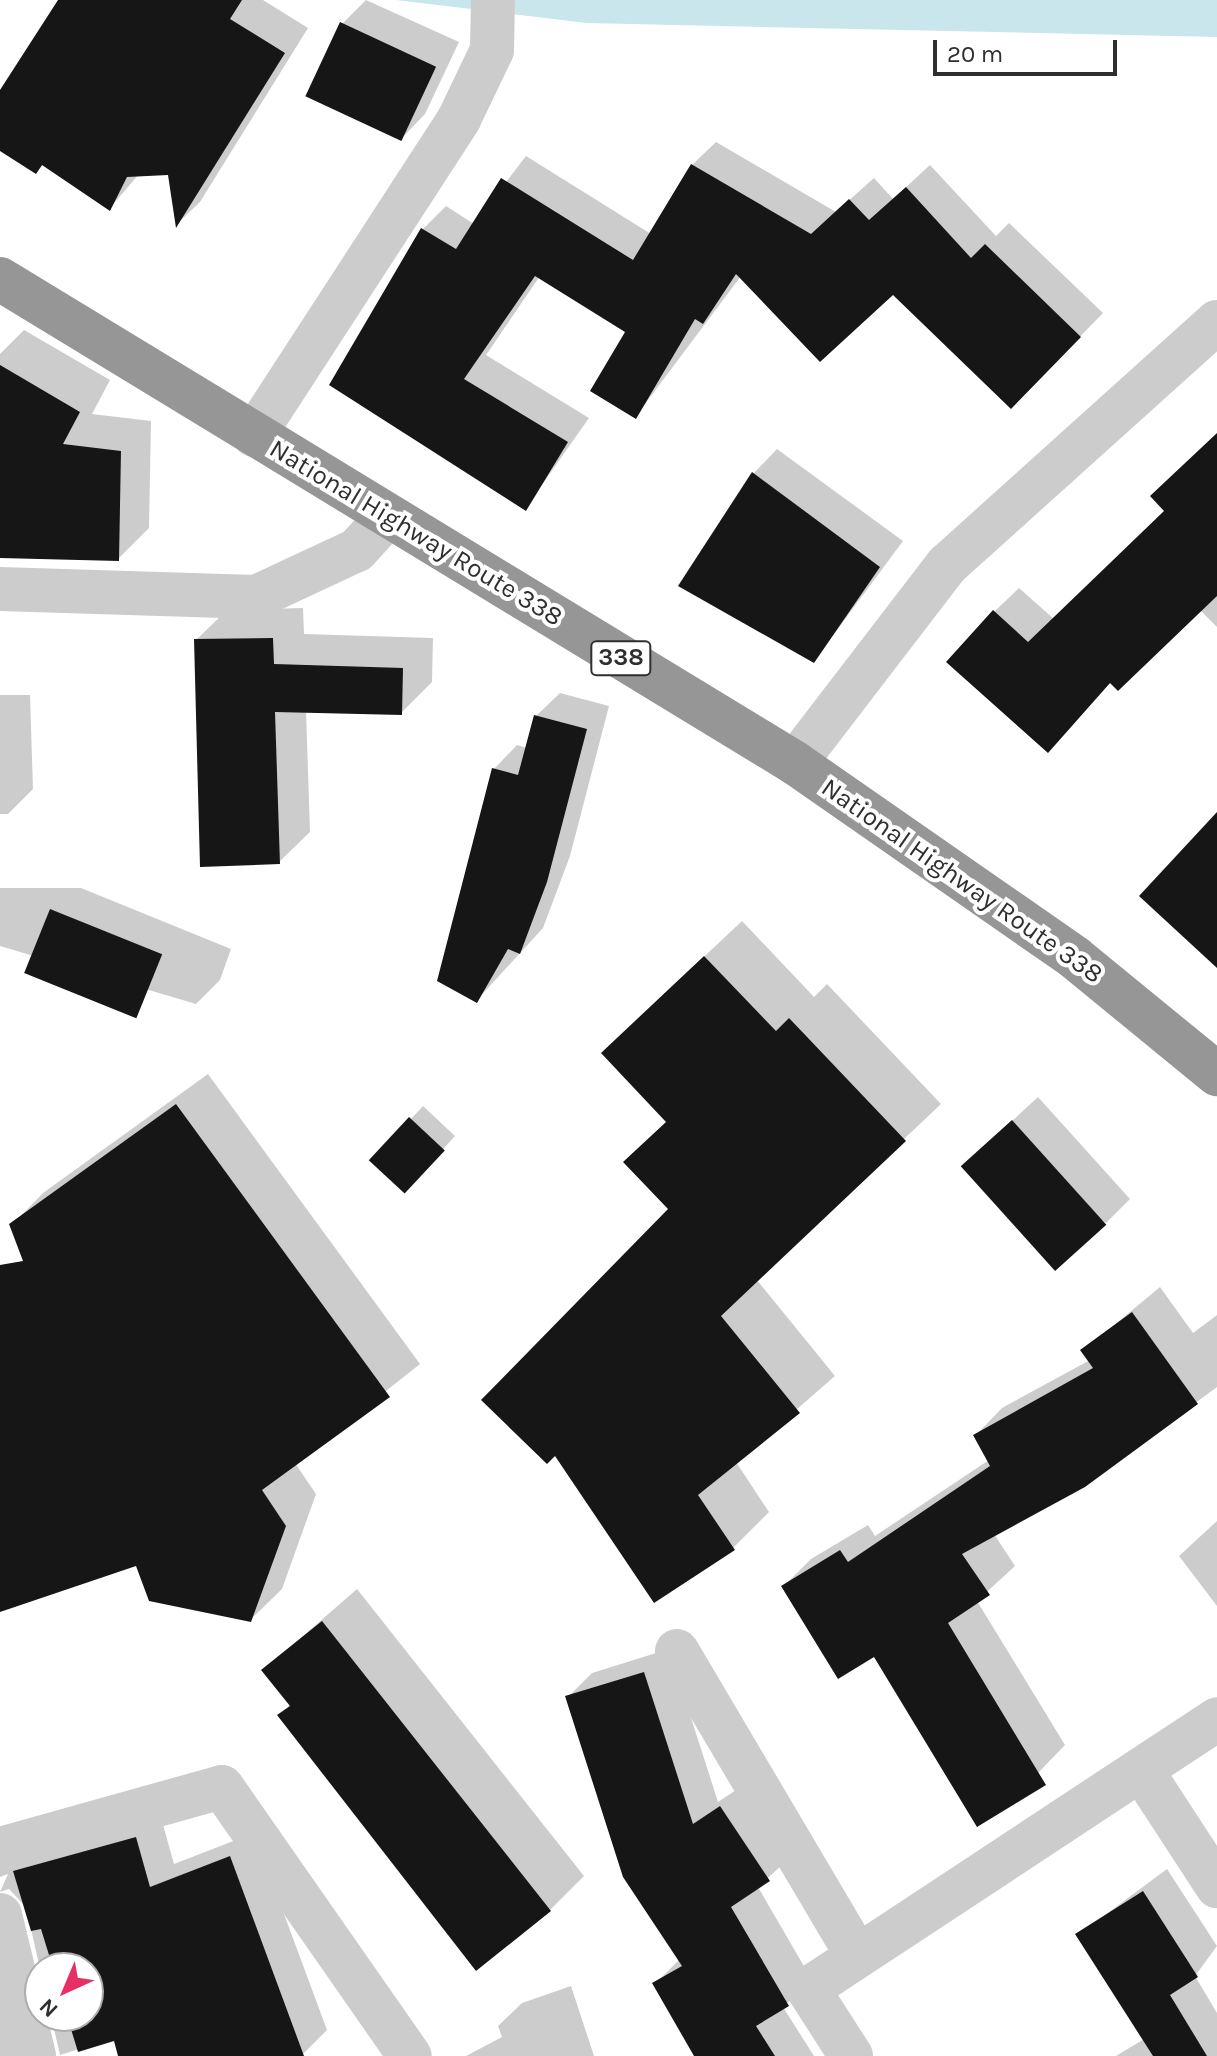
<!DOCTYPE html>
<style>
body{margin:0}
#map{position:relative;width:1217px;height:2056px;overflow:hidden;background:#fff;font-family:Karla,sans-serif}
div>[style]{position:absolute}
.water>*{inset:0;background:#c8e6ec}
.shadow>*{inset:0;background:#0003}
.building>*{inset:0;background:#161616;transform-origin:0 0}
.minor>*{height:44px;margin:-22px;padding:0 22px;transform-origin:22px;border-radius:22px;background:#ccc}
.highway>*{height:44px;margin:-22px;padding:0 22px;transform-origin:22px;border-radius:22px;background:#969696}
span{translate:-50% -50%;white-space:nowrap;text-align:center;line-height:1.15;-webkit-text-stroke:8px #fff;paint-order:stroke}
.shield-label span{padding:2px 6px;background:#fff;border:2px solid;border-radius:6px;-webkit-text-stroke-width:0}
.shield-label{font-size:24px;color:#2f2f2f;font-weight:700}
.street-label{font-size:26px;color:#2f2f2f}
.north{position:absolute;left:24px;top:1952px;width:80px;height:80px;box-sizing:border-box;background:#fff;border:2px solid #acacac;border-radius:50%;rotate:224deg;font-size:22px;font-weight:700;line-height:32px;text-align:center;color:#2f2f2f}
.north::after{content:'';display:block;margin:auto;width:28px;height:36px;background:#e72f66;clip-path:polygon(50% 0,100% 100%,50% 72%,0 100%)}
.scale{position:absolute;left:933px;top:40px;width:184px;height:36px;box-sizing:border-box;border:4px solid #2f2f2f;border-top:0;padding-left:10px;font-size:24px;line-height:28px;white-space:nowrap;color:#2f2f2f;-webkit-text-stroke:6px #fff;paint-order:stroke}
</style>
<div id="map">
<div class="water">
<i style="clip-path:polygon(396px 0,1217px 0,1217px 37px,586px 23px)"></i>
</div>
<div class="shadow">
<i style="clip-path:polygon(60px 0,263px 0,308px 28px,200px 202px,177px 224px,170px 172px,139px 174px,110px 208px,44px 164px,36px 172px,0 149px,0 94px)"></i>
<i style="clip-path:polygon(366px 0,459px 42px,425px 114px,401px 139px,342px 24px)"></i>
<i style="clip-path:polygon(716px 142px,836px 212px,874px 178px,893px 199px,930px 165px,996px 236px,1009px 223px,1103px 313px,1034px 384px,893px 292px,741px 276px,636px 416px,628px 331px,540px 276px,486px 355px,589px 418px,525px 509px,331px 384px,423px 229px,446px 206px,474px 224px,526px 156px,651px 234px,692px 165px)"></i>
<i style="clip-path:polygon(24px 330px,110px 380px,92px 414px,151px 421px,149px 528px,118px 559px,0 554px,0 354px)"></i>
<i style="clip-path:polygon(1217px 434px,1217px 627px,1200px 610px,1111px 682px,1048px 750px,994px 612px,1019px 588px,1054px 619px,1166px 511px)"></i>
<i style="clip-path:polygon(777px 449px,903px 541px,814px 661px,753px 474px)"></i>
<i style="clip-path:polygon(303px 608px,304px 634px,433px 638px,432px 682px,401px 713px,306px 710px,310px 832px,279px 862px,196px 640px,227px 610px)"></i>
<i style="clip-path:polygon(560px 693px,609px 706px,570px 856px,543px 928px,476px 1001px,494px 769px,517px 745px,527px 748px,536px 716px)"></i>
<i style="clip-path:polygon(0 695px,30px 695px,33px 789px,8px 814px,0 814px)"></i>
<i style="clip-path:polygon(0 888px,81px 888px,231px 949px,220px 980px,196px 1004px,0 946px)"></i>
<i style="clip-path:polygon(742px 921px,814px 997px,827px 984px,941px 1104px,756px 1279px,835px 1376px,736px 1462px,769px 1512px,733px 1548px,655px 1600px,670px 1209px,667px 1121px,640px 1017px)"></i>
<i style="clip-path:polygon(208px 1074px,420px 1364px,295px 1463px,316px 1494px,282px 1589px,250px 1620px,137px 1564px,0 1610px,0 1324px,43px 1309px,12px 1225px,43px 1193px)"></i>
<i style="clip-path:polygon(1038px 1097px,1130px 1199px,1106px 1223px,988px 1143px)"></i>
<i style="clip-path:polygon(423px 1106px,455px 1136px,417px 1178px,372px 1161px)"></i>
<i style="clip-path:polygon(1160px 1287px,1193px 1333px,1217px 1315px,1217px 1387px,1084px 1485px,994px 1534px,1015px 1566px,977px 1601px,1065px 1745px,1038px 1773px,784px 1586px,811px 1559px,868px 1525px,875px 1536px,989px 1460px,975px 1436px,1002px 1408px,1090px 1360px,1083px 1351px)"></i>
<i style="clip-path:polygon(1217px 1521px,1217px 1606px,1179px 1556px)"></i>
<i style="clip-path:polygon(357px 1589px,584px 1876px,550px 1910px,280px 1715px,291px 1704px,264px 1670px)"></i>
<i style="clip-path:polygon(669px 1649px,718px 1802px,745px 1784px,793px 1855px,758px 1887px,812px 1980px,783px 2007px,814px 2056px,697px 2056px,655px 1984px,680px 1959px,568px 1697px,592px 1673px)"></i>
<i style="clip-path:polygon(160px 1814px,174px 1864px,254px 1833px,327px 2030px,303px 2054px,121px 2056px,115px 2038px,60px 2055px,51px 2016px,88px 2016px,88px 1968px,40px 1969px,26px 1907px,9px 1889px,0 1892px,8px 1874px,0 1877px,0 1864px)"></i>
<i style="clip-path:polygon(1167px 1869px,1217px 1946px,1195px 1976px,1217px 2013px,1217px 2056px,1116px 2056px,1144px 2039px,1078px 1935px)"></i>
<i style="clip-path:polygon(0 1899px,26px 2056px,0 2056px)"></i>
<i style="clip-path:polygon(571px 1986px,594px 2056px,466px 2056px,502px 2037px,498px 2026px,522px 2003px)"></i>
</div>
<div class="building">
<i style="clip-path:polygon(58px 0,242px 0,230px 19px,285px 53px,176px 228px,168px 175px,127px 177px,110px 211px,42px 165px,36px 174px,0 151px,0 90px)"></i>
<i style="left:340px;top:22px;width:106px;height:82px;rotate:25deg"></i>
<i style="clip-path:polygon(691px 164px,811px 234px,849px 199px,869px 220px,906px 187px,971px 258px,985px 244px,1081px 337px,1011px 409px,893px 295px,820px 362px,736px 274px,703px 324px,695px 319px,636px 419px,590px 391px,625px 332px,535px 276px,464px 379px,568px 442px,526px 511px,329px 385px,421px 228px,456px 249px,501px 178px,633px 260px)"></i>
<i style="clip-path:polygon(0 365px,80px 412px,63px 444px,121px 451px,119px 561px,0 558px)"></i>
<i style="clip-path:polygon(1217px 433px,1217px 596px,1118px 691px,1110px 683px,1048px 753px,946px 662px,993px 610px,1028px 642px,1164px 511px,1150px 496px)"></i>
<i style="clip-path:polygon(752px 472px,880px 567px,814px 663px,678px 586px)"></i>
<i style="clip-path:polygon(273px 638px,274px 664px,403px 668px,402px 715px,275px 712px,280px 864px,200px 867px,194px 639px)"></i>
<i style="clip-path:polygon(534px 715px,587px 729px,547px 882px,520px 954px,508px 949px,477px 1003px,437px 981px,492px 768px,518px 775px)"></i>
<i style="clip-path:polygon(1217px 812px,1217px 968px,1139px 896px)"></i>
<i style="left:50px;top:909px;width:121px;height:69px;rotate:22deg"></i>
<i style="clip-path:polygon(704px 956px,776px 1031px,789px 1018px,906px 1141px,721px 1316px,800px 1413px,698px 1495px,735px 1550px,654px 1603px,555px 1456px,547px 1464px,481px 1400px,668px 1209px,623px 1162px,666px 1122px,601px 1053px)"></i>
<i style="clip-path:polygon(176px 1104px,390px 1397px,262px 1490px,286px 1526px,251px 1622px,149px 1601px,136px 1566px,0 1612px,0 1265px,23px 1261px,9px 1224px)"></i>
<i style="left:409px;top:1117px;width:49px;height:59px;rotate:43deg"></i>
<i style="left:1012px;top:1120px;width:141px;height:69px;rotate:48deg"></i>
<i style="clip-path:polygon(1132px 1312px,1198px 1404px,1085px 1487px,962px 1554px,990px 1595px,948px 1623px,1046px 1785px,977px 1827px,874px 1657px,838px 1679px,781px 1586px,840px 1550px,848px 1562px,990px 1466px,973px 1435px,1093px 1368px,1080px 1350px)"></i>
<i style="clip-path:polygon(322px 1621px,551px 1911px,476px 1971px,277px 1715px,290px 1706px,261px 1670px)"></i>
<i style="clip-path:polygon(644px 1672px,693px 1824px,720px 1806px,770px 1881px,731px 1907px,789px 2006px,756px 2026px,775px 2056px,694px 2056px,652px 1983px,682px 1966px,623px 1877px,565px 1696px)"></i>
<i style="clip-path:polygon(136px 1837px,150px 1887px,230px 1856px,304px 2056px,118px 2056px,114px 2041px,78px 2052px,67px 2016px,88px 2016px,88px 1968px,53px 1968px,41px 1929px,31px 1931px,13px 1871px)"></i>
<i style="clip-path:polygon(1143px 1891px,1198px 1977px,1170px 1995px,1207px 2056px,1153px 2056px,1075px 1934px)"></i>
</div>
<div class="minor">
<i style="left:254px;top:435px;width:377px;rotate:-57deg"></i>
<i style="left:459px;top:119px;width:76px;rotate:-64.4deg"></i>
<i style="left:492px;top:50px;width:50px;rotate:-88.9deg"></i>
<i style="left:0;top:589px;width:256px;rotate:1.8deg"></i>
<i style="left:256px;top:597px;width:111px;rotate:-25deg"></i>
<i style="left:357px;top:550px;width:46px;rotate:-47.6deg"></i>
<i style="left:795px;top:763px;width:250px;rotate:-52.5deg"></i>
<i style="left:947px;top:565px;width:363px;rotate:-42deg"></i>
<i style="left:677px;top:1651px;width:353px;rotate:59.4deg"></i>
<i style="left:1144px;top:1774px;width:134px;rotate:56.9deg"></i>
<i style="left:0;top:1849px;width:230px;rotate:-15.6deg"></i>
<i style="left:222px;top:1787px;width:328px;rotate:55.1deg"></i>
<i style="left:0;top:1915px;width:145px;rotate:76.4deg"></i>
<i style="left:851px;top:2056px;width:80px;rotate:-122.7deg"></i>
<i style="left:808px;top:1989px;width:490px;rotate:-33.4deg"></i>
</div>
<div class="highway">
<i style="left:0;top:279px;width:931px;rotate:31.33deg"></i>
<i style="left:795px;top:763px;width:340px;rotate:34.8deg"></i>
<i style="left:1074px;top:957px;width:185px;rotate:39.3deg"></i>
</div>
<div class="shield-label">
<span style="left:621px;top:658px">338</span>
</div>
<div class="street-label">
<span style="left:416px;top:533px;rotate:31deg">National Highway Route 338</span>
<span style="left:962px;top:881px;rotate:35deg">National Highway Route 338</span>
</div>
<div class="north">N</div>
<div class="scale">20 m</div>
</div>
